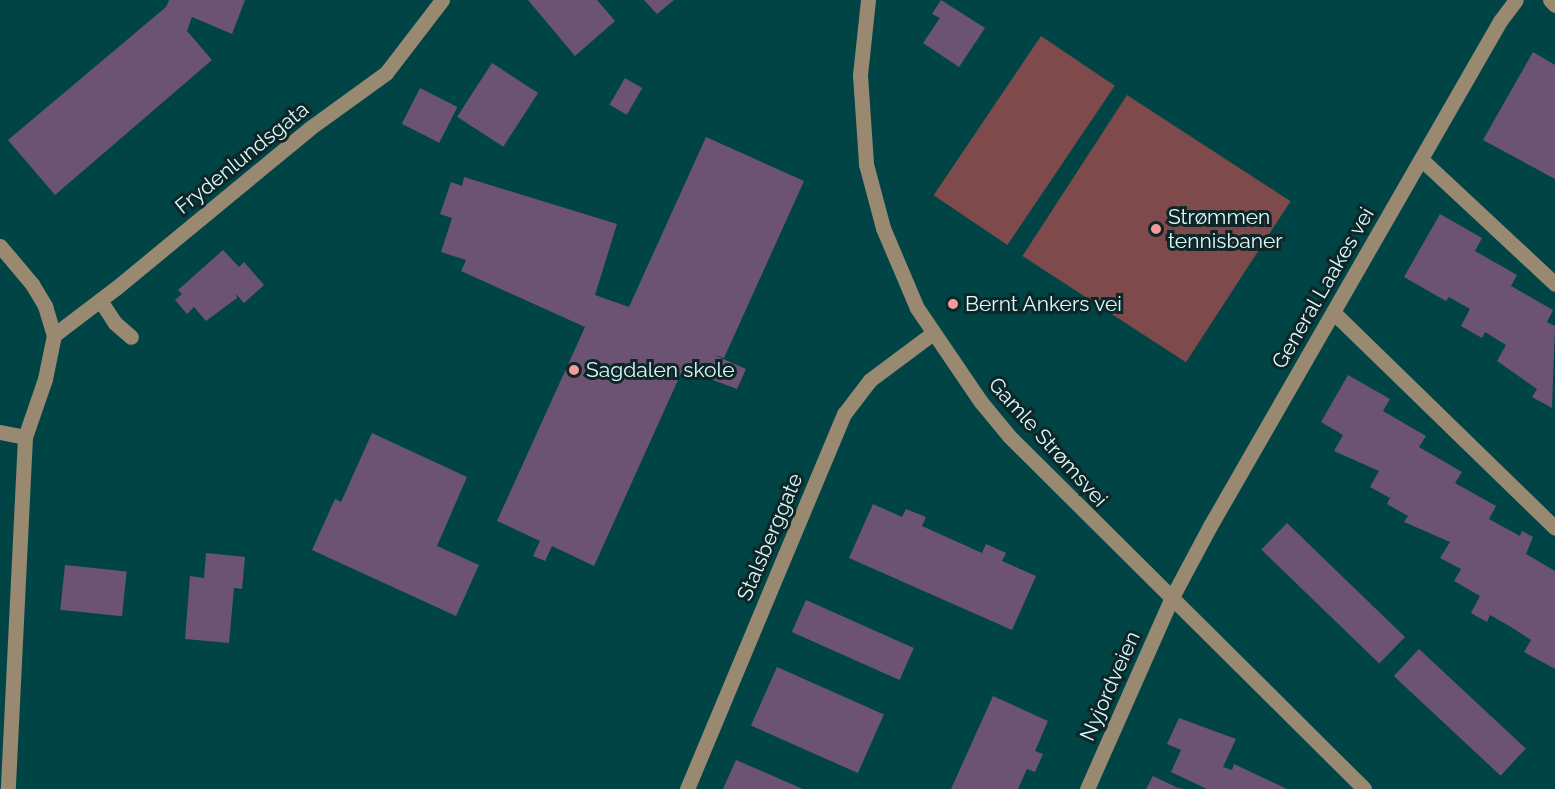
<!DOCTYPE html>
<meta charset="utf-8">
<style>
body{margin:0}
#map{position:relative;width:1555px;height:789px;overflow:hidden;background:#004446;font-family:Raleway,sans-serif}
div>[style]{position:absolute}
.green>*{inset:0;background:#7e4a4b;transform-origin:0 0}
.building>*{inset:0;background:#6c5374;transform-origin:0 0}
.minor>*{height:15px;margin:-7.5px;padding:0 7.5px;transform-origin:7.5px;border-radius:7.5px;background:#998970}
.dots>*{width:16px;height:16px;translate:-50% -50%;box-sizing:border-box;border:3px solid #0e2627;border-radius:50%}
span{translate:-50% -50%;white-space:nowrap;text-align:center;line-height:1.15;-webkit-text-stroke:6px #0e2627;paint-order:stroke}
.street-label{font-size:21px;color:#dcfafa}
.poi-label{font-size:21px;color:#dcfafa}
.left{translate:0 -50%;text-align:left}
</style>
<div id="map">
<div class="green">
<i style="left:1041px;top:36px;width:89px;height:192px;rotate:34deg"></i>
<i style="left:1127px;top:95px;width:195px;height:192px;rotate:33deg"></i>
</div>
<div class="building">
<i style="clip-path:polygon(169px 0,245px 0,232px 34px,192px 17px,187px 31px,212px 60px,55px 195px,8px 140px,166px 7px)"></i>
<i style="clip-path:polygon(528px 0,597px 0,615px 21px,575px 56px)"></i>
<i style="clip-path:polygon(644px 0,674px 0,657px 14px)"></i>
<i style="clip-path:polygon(941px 0,985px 28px,959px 67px,923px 43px,940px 18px,932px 14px)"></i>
<i style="clip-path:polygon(1533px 52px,1555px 65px,1555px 179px,1483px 140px)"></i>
<i style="left:492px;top:63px;width:55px;height:64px;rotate:33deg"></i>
<i style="left:625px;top:78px;width:20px;height:31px;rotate:30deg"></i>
<i style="left:420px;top:88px;width:42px;height:40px;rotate:27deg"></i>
<i style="clip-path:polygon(706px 137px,804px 181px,724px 358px,714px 355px,746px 369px,737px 389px,683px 369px,594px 566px,552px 546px,545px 561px,533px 556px,540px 541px,497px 521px,585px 327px,461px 271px,466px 260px,441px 252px,452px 218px,440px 214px,451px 182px,462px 186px,464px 177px,617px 224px,595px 295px,629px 307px)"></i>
<i style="clip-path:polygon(1440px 214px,1482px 238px,1475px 251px,1517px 275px,1511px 286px,1553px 310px,1547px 322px,1555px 326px,1552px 408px,1532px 397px,1537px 389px,1497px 361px,1506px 345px,1485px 332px,1482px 338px,1461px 326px,1470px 309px,1449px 297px,1446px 301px,1404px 277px)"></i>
<i style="clip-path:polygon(223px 250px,239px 267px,244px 262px,264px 285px,244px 303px,236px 294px,237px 298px,206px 321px,194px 307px,187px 314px,175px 300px,182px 294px,178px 290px)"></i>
<i style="clip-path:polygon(1348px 375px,1390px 399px,1383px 411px,1426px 436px,1419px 447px,1462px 472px,1455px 483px,1496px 506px,1489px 519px,1520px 536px,1522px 531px,1533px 537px,1526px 554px,1555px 571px,1555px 669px,1524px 652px,1531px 640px,1511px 627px,1490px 615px,1487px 622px,1471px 613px,1480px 596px,1454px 581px,1461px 569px,1440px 558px,1450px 542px,1404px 522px,1408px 516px,1387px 504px,1390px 498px,1370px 487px,1379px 471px,1334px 451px,1343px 435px,1321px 422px)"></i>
<i style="clip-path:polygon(372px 433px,467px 477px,437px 546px,479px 565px,456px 616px,312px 550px,335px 499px,341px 502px)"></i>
<i style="clip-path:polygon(873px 504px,902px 517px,906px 509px,926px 517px,922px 526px,982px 553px,986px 544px,1006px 553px,1002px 561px,1036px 576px,1012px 630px,849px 558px)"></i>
<i style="left:1287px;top:523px;width:164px;height:37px;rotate:44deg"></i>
<i style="clip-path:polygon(206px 553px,245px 557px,242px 589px,234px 588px,229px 643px,185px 639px,190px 576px,204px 578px)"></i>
<i style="left:65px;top:565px;width:62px;height:45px;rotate:6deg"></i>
<i style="left:806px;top:600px;width:118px;height:35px;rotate:24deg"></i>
<i style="left:1419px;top:649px;width:146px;height:37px;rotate:43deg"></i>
<i style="left:777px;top:667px;width:117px;height:64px;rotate:24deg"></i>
<i style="clip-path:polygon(993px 696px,1048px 721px,1035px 751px,1043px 754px,1035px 772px,1027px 769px,1018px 789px,951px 789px)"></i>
<i style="clip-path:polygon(1179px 718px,1236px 739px,1223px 767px,1232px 770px,1234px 764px,1287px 789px,1207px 789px,1171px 772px,1181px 750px,1167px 744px)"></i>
<i style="clip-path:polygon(736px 760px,803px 789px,723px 789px)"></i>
<i style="clip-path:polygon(1153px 776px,1178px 788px,1184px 789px,1146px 789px)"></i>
</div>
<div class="minor">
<i style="left:868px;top:0;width:75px;rotate:96.1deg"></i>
<i style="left:860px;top:75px;width:89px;rotate:86.1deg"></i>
<i style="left:866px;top:164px;width:66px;rotate:75.1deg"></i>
<i style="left:883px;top:228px;width:87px;rotate:67deg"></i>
<i style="left:917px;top:308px;width:114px;rotate:55.8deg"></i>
<i style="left:981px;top:402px;width:45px;rotate:50.4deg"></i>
<i style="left:1010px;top:437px;width:499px;rotate:44.8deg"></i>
<i style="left:1550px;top:0;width:7px;rotate:45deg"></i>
<i style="left:1421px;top:159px;width:183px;rotate:43deg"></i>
<i style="left:0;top:246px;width:50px;rotate:49.9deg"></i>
<i style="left:32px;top:284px;width:26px;rotate:59deg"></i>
<i style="left:45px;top:306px;width:30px;rotate:73deg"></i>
<i style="left:54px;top:335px;width:45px;rotate:101.6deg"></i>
<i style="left:45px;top:379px;width:61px;rotate:109deg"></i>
<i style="left:25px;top:437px;width:352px;rotate:92.8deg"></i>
<i style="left:100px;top:300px;width:27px;rotate:57deg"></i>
<i style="left:115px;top:323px;width:21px;rotate:41deg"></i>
<i style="left:1334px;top:313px;width:308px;rotate:44.2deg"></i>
<i style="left:54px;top:335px;width:78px;rotate:-37.2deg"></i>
<i style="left:116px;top:288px;width:251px;rotate:-39.5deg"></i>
<i style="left:310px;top:128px;width:94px;rotate:-35.9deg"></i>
<i style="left:386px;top:73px;width:92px;rotate:-52.5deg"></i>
<i style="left:0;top:432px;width:25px;rotate:11deg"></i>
<i style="left:687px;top:789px;width:407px;rotate:-67.3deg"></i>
<i style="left:844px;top:414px;width:43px;rotate:-52.6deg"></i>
<i style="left:870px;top:380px;width:79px;rotate:-36.7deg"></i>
<i style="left:1087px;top:789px;width:208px;rotate:-66.1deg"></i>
<i style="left:1171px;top:599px;width:83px;rotate:-61.9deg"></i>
<i style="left:1210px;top:526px;width:582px;rotate:-60.13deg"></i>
<i style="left:1500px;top:21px;width:26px;rotate:-53deg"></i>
</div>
<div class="dots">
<i style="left:1156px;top:229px;background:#f59b9d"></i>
<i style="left:953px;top:304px;background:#f59b9d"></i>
<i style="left:574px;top:370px;background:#f59b9d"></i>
</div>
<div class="street-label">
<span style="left:242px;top:158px;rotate:-39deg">Frydenlundsgata</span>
<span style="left:1323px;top:288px;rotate:-60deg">General Laakes vei</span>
<span style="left:1048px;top:442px;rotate:48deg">Gamle Strømsvei</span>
<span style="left:770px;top:537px;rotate:-67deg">Stalsberggate</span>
<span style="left:1110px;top:686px;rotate:-66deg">Nyjordveien</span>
</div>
<div class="poi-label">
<span class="left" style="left:1168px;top:229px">Strømmen<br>tennisbaner</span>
<span class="left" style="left:965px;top:304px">Bernt Ankers vei</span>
<span class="left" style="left:586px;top:370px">Sagdalen skole</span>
</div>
</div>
